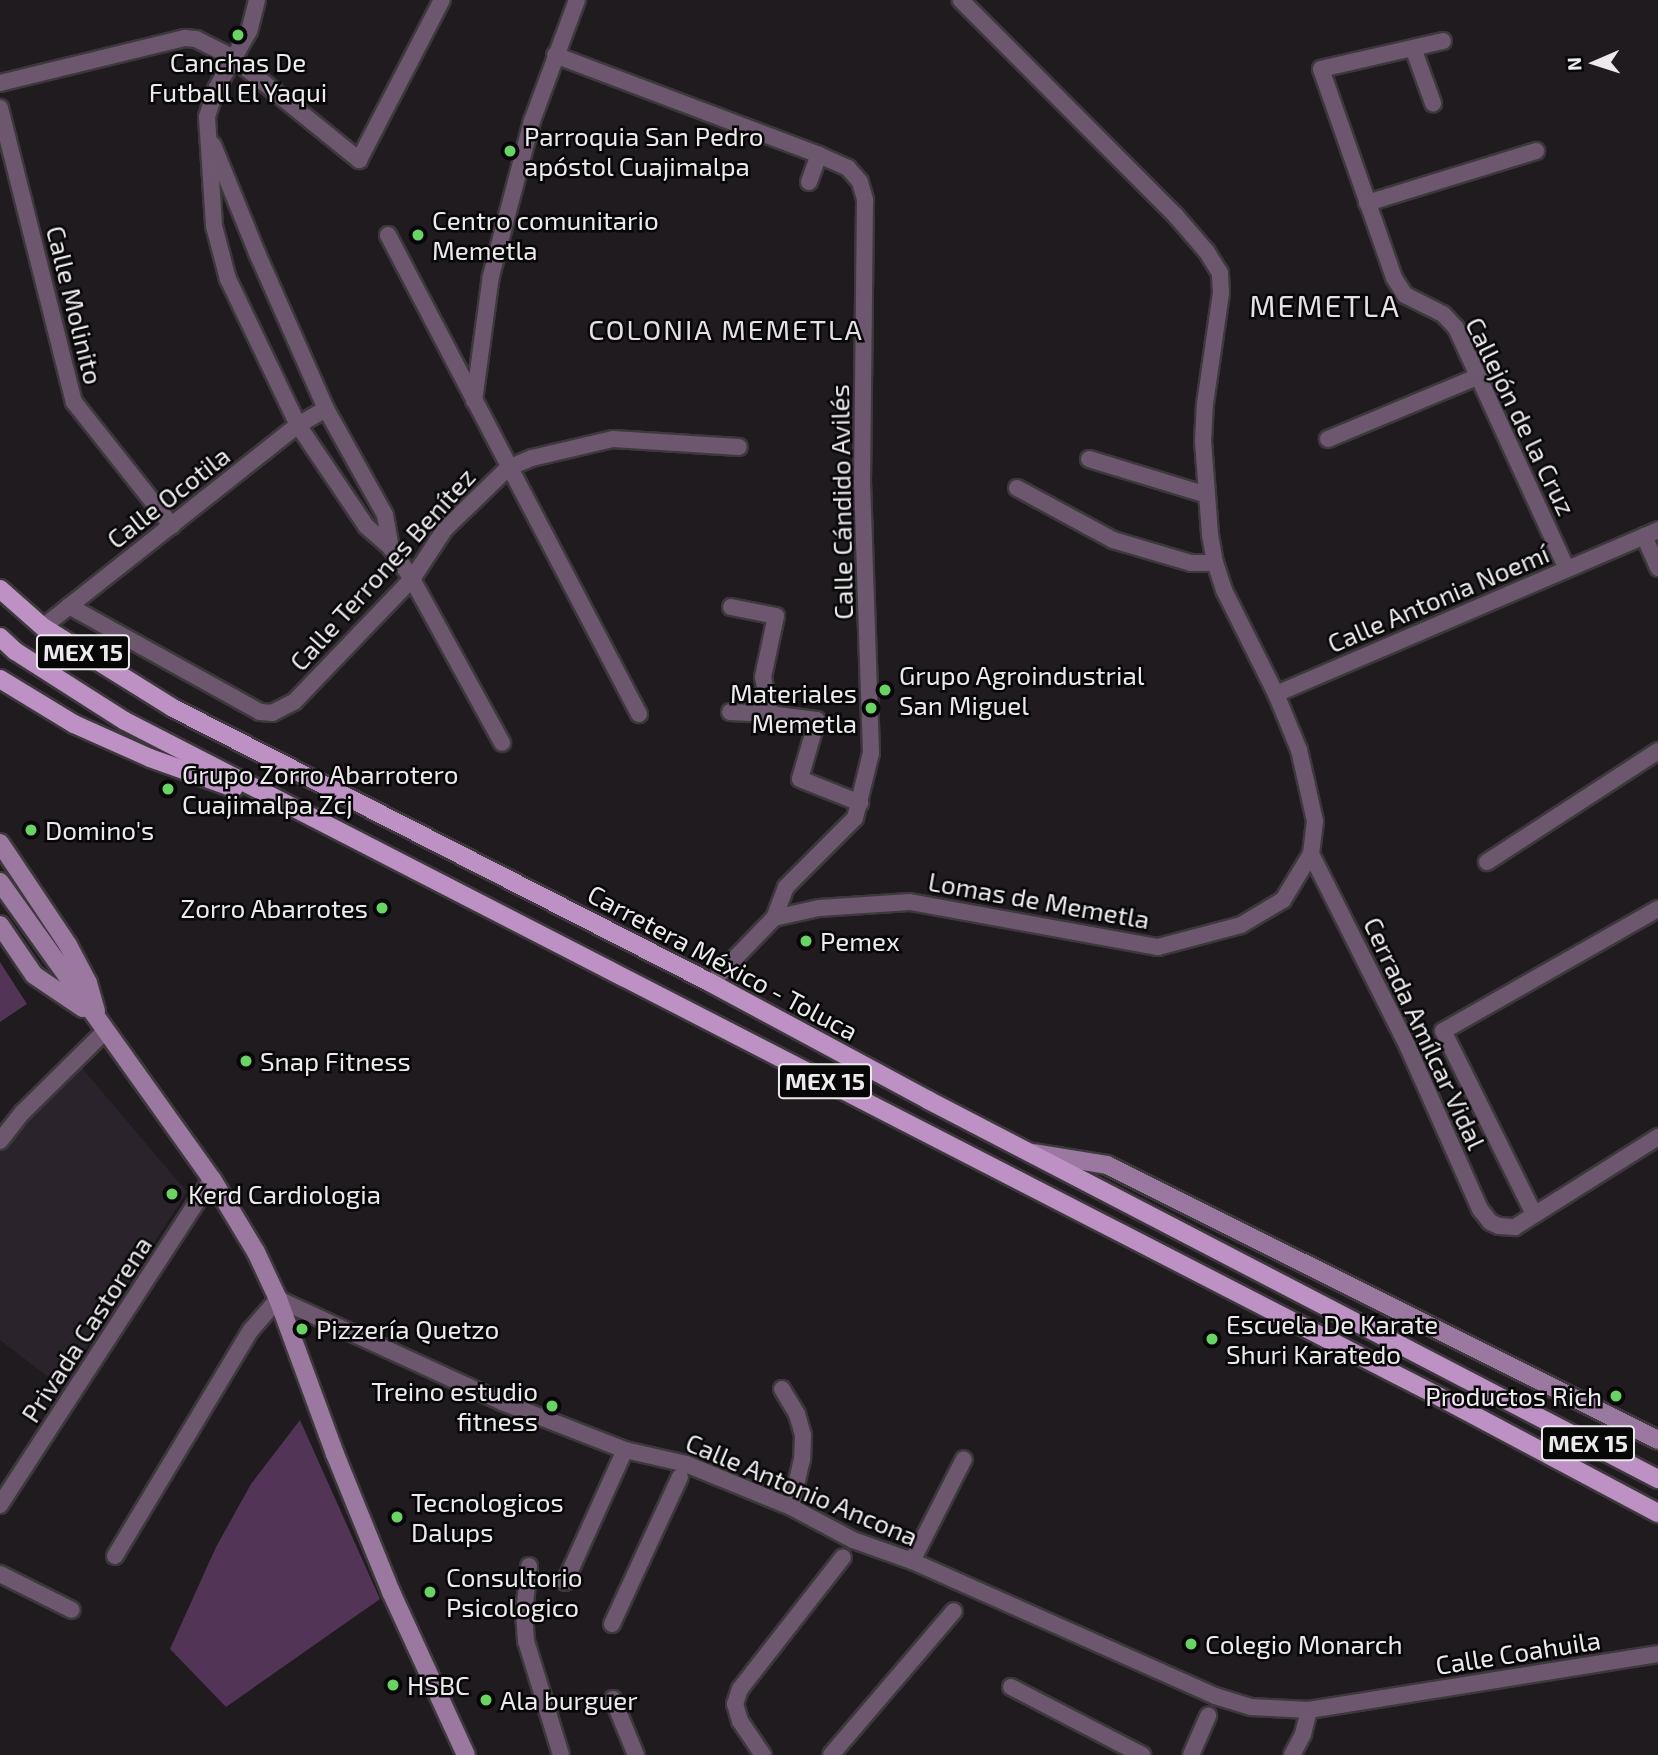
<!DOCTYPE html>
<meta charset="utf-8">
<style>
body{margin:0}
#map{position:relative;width:1658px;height:1755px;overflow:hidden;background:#1f1b1f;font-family:"Exo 2",sans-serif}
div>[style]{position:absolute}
.built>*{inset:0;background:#2a232b}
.green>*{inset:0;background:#523456}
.roads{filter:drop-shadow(2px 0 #3c383c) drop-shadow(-2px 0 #3c383c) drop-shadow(0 2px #3c383c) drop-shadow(0 -2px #3c383c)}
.street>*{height:16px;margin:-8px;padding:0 8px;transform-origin:8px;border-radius:8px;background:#6d576f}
.secondary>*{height:18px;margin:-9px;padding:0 9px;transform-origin:9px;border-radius:9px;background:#9b789f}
.primary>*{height:18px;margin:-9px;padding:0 9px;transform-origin:9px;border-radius:9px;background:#be91c4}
.dots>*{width:19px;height:19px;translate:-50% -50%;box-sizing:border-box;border:4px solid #080708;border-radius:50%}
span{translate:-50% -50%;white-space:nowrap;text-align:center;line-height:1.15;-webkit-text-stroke:5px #080708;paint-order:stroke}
.shield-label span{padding:2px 5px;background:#080708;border:2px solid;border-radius:5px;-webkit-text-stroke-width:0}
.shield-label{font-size:24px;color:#edeaed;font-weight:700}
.poi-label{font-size:26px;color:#edeaed}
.left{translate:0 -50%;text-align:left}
.right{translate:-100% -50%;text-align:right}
.street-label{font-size:26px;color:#edeaed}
.neighbourhood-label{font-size:28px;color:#e5e0e5;letter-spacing:2px}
.quarter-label{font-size:30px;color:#e5e0e5;letter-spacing:2px}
.north{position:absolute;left:1560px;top:28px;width:70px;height:70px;-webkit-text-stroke:5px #080708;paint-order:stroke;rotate:267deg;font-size:19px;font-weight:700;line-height:28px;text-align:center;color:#edeaed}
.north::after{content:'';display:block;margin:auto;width:24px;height:32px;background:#edeaed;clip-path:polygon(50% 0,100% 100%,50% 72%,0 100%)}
</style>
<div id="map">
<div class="built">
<i style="clip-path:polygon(82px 1068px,187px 1192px,61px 1387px,0 1340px,0 1148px,11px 1133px)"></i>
</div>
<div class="green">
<i style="clip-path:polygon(0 962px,27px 1004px,0 1022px)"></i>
<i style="clip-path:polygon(300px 1420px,380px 1599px,226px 1707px,170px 1649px,216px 1547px,251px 1484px)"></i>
</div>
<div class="roads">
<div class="street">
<i style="left:257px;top:0;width:32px;rotate:104deg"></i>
<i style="left:249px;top:31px;width:67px;rotate:119.6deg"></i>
<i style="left:216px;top:89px;width:29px;rotate:108deg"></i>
<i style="left:207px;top:117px;width:109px;rotate:86.3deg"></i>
<i style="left:214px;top:226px;width:55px;rotate:75.2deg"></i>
<i style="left:228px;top:279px;width:162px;rotate:64.4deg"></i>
<i style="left:298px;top:425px;width:122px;rotate:56deg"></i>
<i style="left:366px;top:526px;width:33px;rotate:41deg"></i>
<i style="left:391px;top:548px;width:37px;rotate:56deg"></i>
<i style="left:412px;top:579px;width:187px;rotate:61.2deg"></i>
<i style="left:1443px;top:41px;width:125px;rotate:167.1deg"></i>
<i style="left:1321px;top:69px;width:221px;rotate:70.7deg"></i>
<i style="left:1394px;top:278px;width:20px;rotate:57deg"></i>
<i style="left:1405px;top:295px;width:42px;rotate:26.6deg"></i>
<i style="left:1443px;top:314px;width:19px;rotate:47deg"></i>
<i style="left:1456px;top:328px;width:265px;rotate:65.3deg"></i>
<i style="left:1413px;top:48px;width:59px;rotate:70deg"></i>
<i style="left:555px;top:55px;width:282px;rotate:20.7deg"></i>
<i style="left:819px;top:155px;width:32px;rotate:24deg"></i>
<i style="left:848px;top:168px;width:18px;rotate:49deg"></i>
<i style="left:860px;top:182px;width:19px;rotate:74deg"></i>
<i style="left:865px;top:200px;width:281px;rotate:90.6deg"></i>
<i style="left:862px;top:481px;width:272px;rotate:88.1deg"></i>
<i style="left:871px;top:753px;width:67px;rotate:103.8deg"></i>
<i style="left:855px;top:818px;width:98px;rotate:135deg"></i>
<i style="left:786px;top:887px;width:33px;rotate:111deg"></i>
<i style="left:0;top:83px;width:190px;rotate:-13.7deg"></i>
<i style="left:185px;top:38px;width:11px;rotate:5deg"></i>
<i style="left:196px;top:39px;width:40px;rotate:26.6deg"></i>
<i style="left:232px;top:57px;width:164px;rotate:39deg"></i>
<i style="left:359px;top:160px;width:180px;rotate:-62.6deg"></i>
<i style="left:0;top:108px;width:303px;rotate:75.9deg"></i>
<i style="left:74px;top:402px;width:158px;rotate:51.7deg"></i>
<i style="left:213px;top:145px;width:117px;rotate:67.8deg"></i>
<i style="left:257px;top:253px;width:171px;rotate:66.1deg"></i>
<i style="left:326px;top:409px;width:121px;rotate:60.9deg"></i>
<i style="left:385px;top:515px;width:34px;rotate:80deg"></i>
<i style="left:809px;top:182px;width:29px;rotate:-70deg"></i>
<i style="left:1367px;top:203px;width:177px;rotate:-17.1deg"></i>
<i style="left:388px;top:235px;width:541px;rotate:62.35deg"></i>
<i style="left:474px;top:401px;width:126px;rotate:-82.3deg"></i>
<i style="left:491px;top:276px;width:160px;rotate:-75.2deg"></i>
<i style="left:532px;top:121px;width:129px;rotate:-69.6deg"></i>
<i style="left:1328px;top:439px;width:164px;rotate:-22.6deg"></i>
<i style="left:1089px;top:459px;width:123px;rotate:17deg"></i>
<i style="left:1017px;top:488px;width:109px;rotate:28.4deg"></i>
<i style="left:1113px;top:540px;width:81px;rotate:16.4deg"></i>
<i style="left:1191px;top:563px;width:24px"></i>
<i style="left:1644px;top:536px;width:35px;rotate:66deg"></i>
<i style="left:69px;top:606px;width:218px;rotate:29deg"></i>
<i style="left:260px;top:712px;width:12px;rotate:5deg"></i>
<i style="left:272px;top:713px;width:25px;rotate:-27deg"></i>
<i style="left:294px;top:702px;width:170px;rotate:-46.2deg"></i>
<i style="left:412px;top:579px;width:60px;rotate:-56.6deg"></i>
<i style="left:445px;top:529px;width:88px;rotate:-44.1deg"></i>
<i style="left:508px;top:468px;width:26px;rotate:-23deg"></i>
<i style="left:532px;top:458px;width:83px;rotate:-13.2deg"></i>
<i style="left:613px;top:439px;width:126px;rotate:3.6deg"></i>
<i style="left:731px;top:607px;width:46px;rotate:11.3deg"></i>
<i style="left:776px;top:616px;width:62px;rotate:102deg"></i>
<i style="left:763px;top:677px;width:38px;rotate:79deg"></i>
<i style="left:770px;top:714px;width:47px;rotate:7.3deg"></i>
<i style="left:817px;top:720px;width:61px;rotate:106.1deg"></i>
<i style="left:800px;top:779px;width:65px;rotate:21.8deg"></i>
<i style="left:43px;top:627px;width:325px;rotate:-38.4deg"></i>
<i style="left:298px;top:425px;width:32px;rotate:-30deg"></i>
<i style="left:1276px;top:694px;width:416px;rotate:-23.2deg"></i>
<i style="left:730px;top:712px;width:40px;rotate:2.9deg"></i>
<i style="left:1311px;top:854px;width:214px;rotate:63.3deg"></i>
<i style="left:1407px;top:1045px;width:180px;rotate:66deg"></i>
<i style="left:1480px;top:1209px;width:16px;rotate:52deg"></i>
<i style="left:1490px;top:1222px;width:10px;rotate:24deg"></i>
<i style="left:1499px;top:1226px;width:16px;rotate:4deg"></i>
<i style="left:1515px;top:1227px;width:169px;rotate:-32.2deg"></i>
<i style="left:1487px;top:862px;width:204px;rotate:-33deg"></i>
<i style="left:711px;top:983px;width:91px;rotate:-45.9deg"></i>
<i style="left:774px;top:918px;width:46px;rotate:-12.5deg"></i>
<i style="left:819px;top:908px;width:91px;rotate:-3.8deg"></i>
<i style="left:910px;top:902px;width:252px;rotate:10.3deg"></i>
<i style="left:1158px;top:947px;width:86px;rotate:-14.8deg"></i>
<i style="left:1241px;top:925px;width:49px;rotate:-30.8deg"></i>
<i style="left:1283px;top:900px;width:54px;rotate:-58.7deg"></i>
<i style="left:1311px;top:854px;width:33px;rotate:-83deg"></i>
<i style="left:1315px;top:821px;width:73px;rotate:-102.7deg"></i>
<i style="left:1299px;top:750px;width:61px;rotate:-112.3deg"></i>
<i style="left:1276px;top:694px;width:116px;rotate:-116.6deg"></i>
<i style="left:1224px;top:590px;width:28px;rotate:-108deg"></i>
<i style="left:1215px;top:563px;width:29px;rotate:-100deg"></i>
<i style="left:1210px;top:534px;width:93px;rotate:-94.3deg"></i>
<i style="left:1203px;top:441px;width:37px;rotate:-87deg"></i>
<i style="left:1205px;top:404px;width:112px;rotate:-81.8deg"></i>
<i style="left:1221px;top:293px;width:20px;rotate:-93deg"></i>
<i style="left:1220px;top:273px;width:26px;rotate:-122deg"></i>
<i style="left:1206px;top:251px;width:46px;rotate:-130.6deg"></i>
<i style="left:1176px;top:216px;width:305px;rotate:-134.9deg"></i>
<i style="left:0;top:1141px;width:37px;rotate:-52deg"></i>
<i style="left:23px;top:1112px;width:115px;rotate:-44.6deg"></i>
<i style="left:1534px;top:1214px;width:204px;rotate:-116.4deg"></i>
<i style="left:1443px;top:1031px;width:247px;rotate:-29.6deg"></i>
<i style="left:782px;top:1389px;width:29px;rotate:59deg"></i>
<i style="left:797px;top:1414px;width:22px;rotate:74deg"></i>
<i style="left:803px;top:1435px;width:24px;rotate:92deg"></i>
<i style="left:802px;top:1459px;width:49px;rotate:102.9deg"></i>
<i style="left:0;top:1505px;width:389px;rotate:-57deg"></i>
<i style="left:115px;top:1556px;width:264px;rotate:-59deg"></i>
<i style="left:251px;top:1330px;width:41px;rotate:-48.9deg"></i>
<i style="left:278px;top:1299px;width:247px;rotate:24.7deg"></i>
<i style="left:502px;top:1402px;width:132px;rotate:21.3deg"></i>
<i style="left:625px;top:1450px;width:63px;rotate:12.9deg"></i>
<i style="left:686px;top:1464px;width:113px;rotate:22.3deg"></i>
<i style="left:791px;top:1507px;width:70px;rotate:28deg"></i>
<i style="left:853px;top:1540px;width:63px;rotate:19.6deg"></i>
<i style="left:912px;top:1561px;width:332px;rotate:24deg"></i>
<i style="left:1215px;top:1696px;width:38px;rotate:17deg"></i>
<i style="left:1251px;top:1707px;width:58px;rotate:3deg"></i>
<i style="left:912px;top:1561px;width:114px;rotate:-63deg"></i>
<i style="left:529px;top:1566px;width:47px;rotate:96.1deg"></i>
<i style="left:524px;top:1613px;width:28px;rotate:86deg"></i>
<i style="left:526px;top:1641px;width:119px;rotate:72.9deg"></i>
<i style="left:0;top:1574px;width:80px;rotate:26.6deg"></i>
<i style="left:565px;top:1582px;width:145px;rotate:-65.6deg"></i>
<i style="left:612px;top:1624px;width:162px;rotate:-65.2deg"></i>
<i style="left:1011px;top:1687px;width:148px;rotate:27.4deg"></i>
<i style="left:613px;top:1699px;width:61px;rotate:67.7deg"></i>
<i style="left:763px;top:1755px;width:41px;rotate:-124.1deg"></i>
<i style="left:740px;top:1721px;width:18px;rotate:-106deg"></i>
<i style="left:735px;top:1704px;width:16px;rotate:-72deg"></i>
<i style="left:740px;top:1689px;width:167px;rotate:-52deg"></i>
<i style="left:831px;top:1755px;width:189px;rotate:-49.5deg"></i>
<i style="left:1191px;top:1755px;width:43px;rotate:-66.4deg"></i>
<i style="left:1292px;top:1755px;width:24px;rotate:-62deg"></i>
<i style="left:1303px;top:1734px;width:25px;rotate:-76deg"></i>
<i style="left:1309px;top:1710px;width:353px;rotate:-9.1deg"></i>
</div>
<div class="secondary">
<i style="left:0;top:843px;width:123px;rotate:56.3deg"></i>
<i style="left:68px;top:945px;width:43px;rotate:62.2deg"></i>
<i style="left:88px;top:983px;width:29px;rotate:74deg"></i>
<i style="left:0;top:882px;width:365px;rotate:54.5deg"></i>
<i style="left:212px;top:1179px;width:85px;rotate:58.9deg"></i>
<i style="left:256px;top:1252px;width:52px;rotate:64.9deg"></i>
<i style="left:278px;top:1299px;width:165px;rotate:69.8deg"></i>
<i style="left:335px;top:1454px;width:149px;rotate:67.9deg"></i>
<i style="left:391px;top:1592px;width:179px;rotate:65.3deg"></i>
<i style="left:0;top:925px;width:60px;rotate:55.8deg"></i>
<i style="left:34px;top:975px;width:59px;rotate:34deg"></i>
<i style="left:1034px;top:1153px;width:74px;rotate:9.3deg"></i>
<i style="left:1107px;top:1165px;width:616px;rotate:26.52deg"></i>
</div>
<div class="primary">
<i style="left:0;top:589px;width:57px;rotate:41.5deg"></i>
<i style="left:43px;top:627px;width:153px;rotate:31.9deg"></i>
<i style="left:173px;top:708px;width:604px;rotate:27.07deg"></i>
<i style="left:711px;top:983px;width:247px;rotate:28.3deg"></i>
<i style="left:928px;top:1100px;width:823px;rotate:27.44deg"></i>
<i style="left:0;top:637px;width:21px;rotate:43deg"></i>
<i style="left:15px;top:651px;width:130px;rotate:32.5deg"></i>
<i style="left:125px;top:721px;width:1472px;rotate:27.21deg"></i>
<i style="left:1434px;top:1394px;width:254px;rotate:28deg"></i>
<i style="left:0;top:679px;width:87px;rotate:31.3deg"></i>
<i style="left:74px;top:724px;width:83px;rotate:24.1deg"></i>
<i style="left:150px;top:758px;width:89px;rotate:19.7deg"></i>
</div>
</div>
<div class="dots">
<i style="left:238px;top:35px;background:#69d464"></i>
<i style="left:510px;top:151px;background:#69d464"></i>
<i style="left:418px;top:235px;background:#69d464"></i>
<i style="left:885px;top:690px;background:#69d464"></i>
<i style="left:871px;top:708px;background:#69d464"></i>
<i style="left:168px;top:789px;background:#69d464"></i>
<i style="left:31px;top:830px;background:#69d464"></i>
<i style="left:382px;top:908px;background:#69d464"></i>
<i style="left:806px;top:941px;background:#69d464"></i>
<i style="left:246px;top:1061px;background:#69d464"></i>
<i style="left:172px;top:1194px;background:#69d464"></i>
<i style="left:302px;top:1329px;background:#69d464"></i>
<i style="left:1212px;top:1339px;background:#69d464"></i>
<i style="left:1616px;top:1396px;background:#69d464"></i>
<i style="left:552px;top:1406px;background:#69d464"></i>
<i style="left:397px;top:1517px;background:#69d464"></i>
<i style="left:430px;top:1592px;background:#69d464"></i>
<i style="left:1191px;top:1644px;background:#69d464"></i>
<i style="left:393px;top:1685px;background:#69d464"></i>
<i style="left:486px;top:1700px;background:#69d464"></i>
</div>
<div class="shield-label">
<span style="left:83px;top:652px">MEX 15</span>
<span style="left:825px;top:1081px">MEX 15</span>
<span style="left:1588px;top:1443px">MEX 15</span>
</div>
<div class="poi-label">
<span style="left:238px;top:77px">Canchas De<br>Futball El Yaqui</span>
<span class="left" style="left:524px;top:151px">Parroquia San Pedro<br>apóstol Cuajimalpa</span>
<span class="left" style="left:432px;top:235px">Centro comunitario<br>Memetla</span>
<span class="left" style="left:899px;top:690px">Grupo Agroindustrial<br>San Miguel</span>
<span class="right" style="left:857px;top:708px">Materiales<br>Memetla</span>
<span class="left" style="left:182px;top:789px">Grupo Zorro Abarrotero<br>Cuajimalpa Zcj</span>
<span class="left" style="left:45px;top:830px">Domino's</span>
<span class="right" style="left:368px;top:908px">Zorro Abarrotes</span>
<span class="left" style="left:820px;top:941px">Pemex</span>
<span class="left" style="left:260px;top:1061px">Snap Fitness</span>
<span class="left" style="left:188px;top:1194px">Kerd Cardiologia</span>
<span class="left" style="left:1226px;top:1339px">Escuela De Karate<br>Shuri Karatedo</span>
<span class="left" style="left:316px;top:1329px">Pizzería Quetzo</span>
<span class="right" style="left:538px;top:1406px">Treino estudio<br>fitness</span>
<span class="right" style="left:1602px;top:1396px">Productos Rich</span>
<span class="left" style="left:411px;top:1517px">Tecnologicos<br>Dalups</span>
<span class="left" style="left:446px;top:1592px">Consultorio<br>Psicologico</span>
<span class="left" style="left:1205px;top:1644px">Colegio Monarch</span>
<span class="left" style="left:407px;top:1685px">HSBC</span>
<span class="left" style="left:500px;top:1700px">Ala burguer</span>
</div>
<div class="street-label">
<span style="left:75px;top:305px;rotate:76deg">Calle Molinito</span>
<span style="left:1521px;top:416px;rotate:64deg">Callejón de la Cruz</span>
<span style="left:168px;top:497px;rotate:-38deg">Calle Ocotila</span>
<span style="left:841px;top:502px;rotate:-91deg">Calle Cándido Avilés</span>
<span style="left:382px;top:569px;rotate:-48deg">Calle Terrones Benítez</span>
<span style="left:1438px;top:598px;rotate:-23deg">Calle Antonia Noemí</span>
<span style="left:1039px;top:900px;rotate:10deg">Lomas de Memetla</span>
<span style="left:723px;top:962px;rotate:28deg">Carretera México - Toluca</span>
<span style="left:1425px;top:1033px;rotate:65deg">Cerrada Amílcar Vidal</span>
<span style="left:86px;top:1329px;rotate:-57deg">Privada Castorena</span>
<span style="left:802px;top:1489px;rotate:23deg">Calle Antonio Ancona</span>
<span style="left:1518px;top:1652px;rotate:-9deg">Calle Coahuila</span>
</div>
<div class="neighbourhood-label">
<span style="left:726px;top:329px">COLONIA MEMETLA</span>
</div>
<div class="quarter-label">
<span style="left:1325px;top:305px">MEMETLA</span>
</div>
<div class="north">N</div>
</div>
